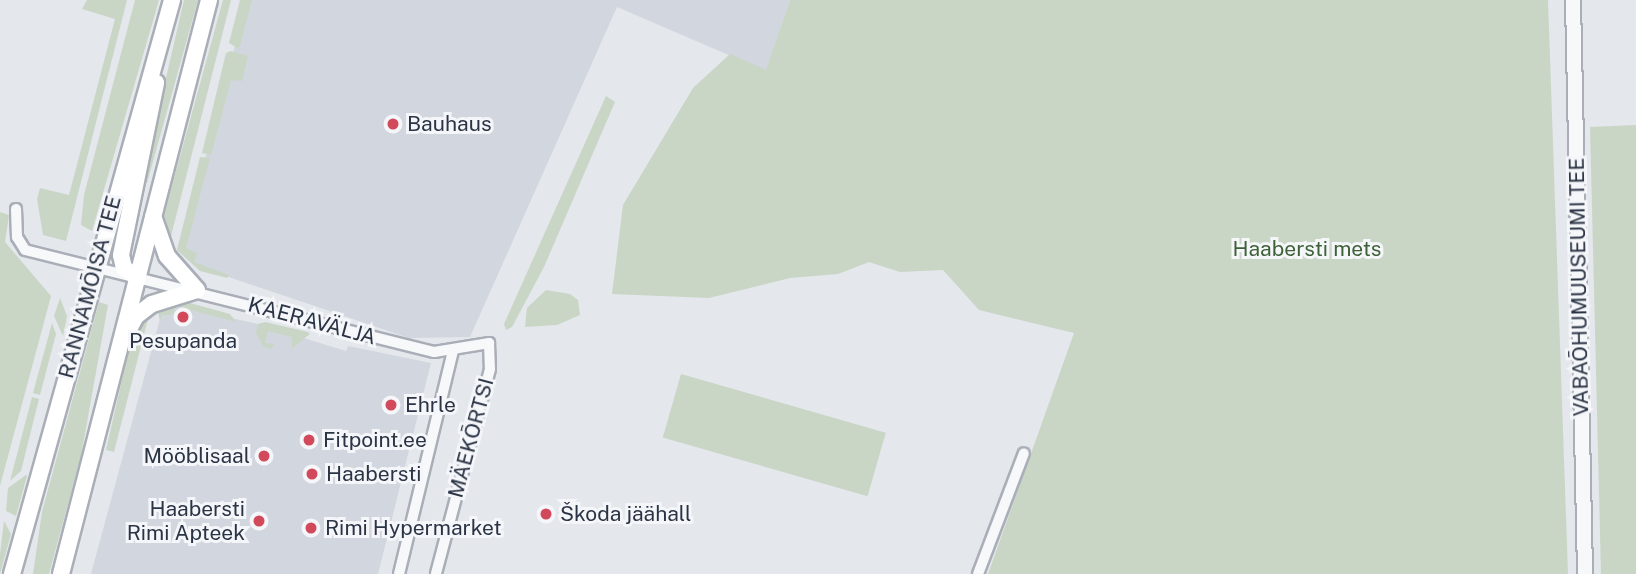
<!DOCTYPE html>
<meta charset="utf-8">
<style>
body{margin:0}
#map{position:relative;width:1636px;height:574px;overflow:hidden;background:#e4e7ec;font-family:"Public Sans",sans-serif}
div>[style]{position:absolute}
.built>*{inset:0;background:#d2d6de}
.green>*{inset:0;background:#c9d6c5;transform-origin:0 0}
.roads{filter:drop-shadow(2px 0 #a9aeb7) drop-shadow(-2px 0 #a9aeb7) drop-shadow(0 2px #a9aeb7) drop-shadow(0 -2px #a9aeb7)}
.minor>*{height:10px;margin:-5px;padding:0 5px;transform-origin:5px;border-radius:5px;background:#f7f8fa}
.tertiary>*{height:14px;margin:-7px;padding:0 7px;transform-origin:7px;border-radius:7px;background:#f7f8fa}
.secondary>*{height:16px;margin:-8px;padding:0 8px;transform-origin:8px;border-radius:8px;background:#fff}
.dots>*{width:19px;height:19px;translate:-50% -50%;box-sizing:border-box;border:4px solid #f4f6f9;border-radius:50%}
span{translate:-50% -50%;white-space:nowrap;text-align:center;line-height:1.15;-webkit-text-stroke:6px #f4f6f9;paint-order:stroke}
.poi-label{font-size:21px;color:#2b3445}
.left{translate:0 -50%;text-align:left}
.right{translate:-100% -50%;text-align:right}
.park-label{font-size:21px;color:#3f6138}
.street-label{font-size:21px;color:#2b3445}
</style>
<div id="map">
<div class="built">
<i style="clip-path:polygon(247px 0,790px 0,766px 71px,617px 7px,470px 337px,409px 338px,193px 265px,181px 250px)"></i>
<i style="clip-path:polygon(176px 306px,258px 324px,346px 351px,348px 346px,431px 363px,378px 574px,91px 574px,161px 315px)"></i>
</div>
<div class="green">
<i style="clip-path:polygon(87px 0,127px 0,66px 241px,43px 235px,37px 199px,40px 188px,69px 195px,115px 19px,82px 9px)"></i>
<i style="clip-path:polygon(135px 0,159px 0,92px 231px,81px 225px,84px 195px)"></i>
<i style="clip-path:polygon(184px 0,198px 0,147px 183px,142px 182px)"></i>
<i style="clip-path:polygon(223px 0,231px 0,168px 248px,162px 222px)"></i>
<i style="clip-path:polygon(240px 0,252px 0,239px 49px,229px 43px)"></i>
<i style="clip-path:polygon(790px 0,1548px 0,1568px 574px,988px 574px,1074px 333px,979px 310px,943px 270px,900px 272px,869px 262px,838px 274px,790px 278px,709px 298px,612px 294px,623px 205px,693px 88px,730px 54px,766px 70px)"></i>
<i style="clip-path:polygon(231px 51px,248px 56px,242px 81px,231px 80px,211px 155px,202px 153px,226px 53px)"></i>
<i style="clip-path:polygon(606px 96px,615px 102px,544px 267px,512px 327px,506px 330px,504px 324px)"></i>
<i style="clip-path:polygon(1636px 125px,1636px 574px,1601px 574px,1590px 127px)"></i>
<i style="clip-path:polygon(200px 157px,210px 158px,186px 248px,197px 253px,194px 262px,229px 275px,227px 278px,200px 271px,177px 250px)"></i>
<i style="clip-path:polygon(0 212px,9px 215px,5px 242px,51px 296px,0 486px)"></i>
<i style="clip-path:polygon(546px 290px,570px 294px,578px 300px,580px 315px,557px 325px,525px 327px,527px 308px)"></i>
<i style="clip-path:polygon(60px 298px,67px 316px,63px 336px,54px 316px)"></i>
<i style="clip-path:polygon(99px 302px,108px 305px,81px 456px,49px 574px,33px 574px,42px 512px)"></i>
<i style="clip-path:polygon(190px 303px,230px 314px,236px 322px,176px 306px,172px 315px,162px 315px,160px 321px,157px 307px)"></i>
<i style="clip-path:polygon(150px 311px,114px 452px,106px 450px,133px 331px)"></i>
<i style="clip-path:polygon(265px 322px,308px 332px,310px 334px,292px 348px,292px 337px,268px 331px,265px 343px,274px 344px,271px 349px,263px 346px,256px 333px,258px 324px)"></i>
<i style="clip-path:polygon(52px 323px,56px 334px,40px 395px,33px 393px)"></i>
<i style="left:681px;top:374px;width:213px;height:66px;rotate:16deg"></i>
<i style="clip-path:polygon(32px 397px,39px 399px,21px 471px,10px 481px)"></i>
<i style="clip-path:polygon(26px 475px,27px 476px,16px 516px,6px 511px,8px 488px)"></i>
<i style="clip-path:polygon(4px 521px,11px 534px,0 574px,0 554px)"></i>
</div>
<div class="roads">
<div class="minor">
<i style="left:16px;top:209px;width:28px;rotate:88deg"></i>
<i style="left:17px;top:237px;width:15px;rotate:58deg"></i>
<i style="left:25px;top:250px;width:422px;rotate:14deg"></i>
<i style="left:434px;top:352px;width:56px;rotate:-9.3deg"></i>
<i style="left:489px;top:343px;width:26px;rotate:88deg"></i>
<i style="left:490px;top:369px;width:212px;rotate:104.8deg"></i>
<i style="left:399px;top:574px;width:229px;rotate:-76.4deg"></i>
<i style="left:978px;top:574px;width:129px;rotate:-69.2deg"></i>
</div>
<div class="tertiary">
<i style="left:1573px;top:0;width:574px;rotate:88.8deg"></i>
</div>
<div class="secondary">
<i style="left:135px;top:276px;width:14px;rotate:-144deg"></i>
<i style="left:124px;top:268px;width:13px;rotate:-103deg"></i>
<i style="left:121px;top:255px;width:176px;rotate:-78.5deg"></i>
<i style="left:128px;top:331px;width:17px;rotate:-62deg"></i>
<i style="left:136px;top:316px;width:20px;rotate:-37deg"></i>
<i style="left:152px;top:304px;width:47px;rotate:-17.3deg"></i>
<i style="left:197px;top:290px;width:45px;rotate:-131.4deg"></i>
<i style="left:167px;top:256px;width:42px;rotate:-109.3deg"></i>
<i style="left:12px;top:574px;width:596px;rotate:-74.42deg"></i>
<i style="left:61px;top:574px;width:593px;rotate:-75.54deg"></i>
</div>
</div>
<div class="dots">
<i style="left:393px;top:124px;background:#d1495b"></i>
<i style="left:183px;top:317px;background:#d1495b"></i>
<i style="left:391px;top:405px;background:#d1495b"></i>
<i style="left:309px;top:440px;background:#d1495b"></i>
<i style="left:264px;top:456px;background:#d1495b"></i>
<i style="left:312px;top:474px;background:#d1495b"></i>
<i style="left:546px;top:514px;background:#d1495b"></i>
<i style="left:259px;top:521px;background:#d1495b"></i>
<i style="left:311px;top:528px;background:#d1495b"></i>
</div>
<div class="poi-label">
<span class="left" style="left:407px;top:124px">Bauhaus</span>
<span style="left:183px;top:341px">Pesupanda</span>
<span class="left" style="left:405px;top:405px">Ehrle</span>
<span class="left" style="left:323px;top:440px">Fitpoint.ee</span>
<span class="right" style="left:250px;top:456px">Mööblisaal</span>
<span class="left" style="left:326px;top:474px">Haabersti</span>
<span class="right" style="left:245px;top:521px">Haabersti<br>Rimi Apteek</span>
<span class="left" style="left:560px;top:514px">Škoda jäähall</span>
<span class="left" style="left:325px;top:528px">Rimi Hypermarket</span>
</div>
<div class="park-label">
<span style="left:1307px;top:249px">Haabersti mets</span>
</div>
<div class="street-label">
<span style="left:90px;top:287px;rotate:-75deg">RANNAMÕISA TEE</span>
<span style="left:1579px;top:287px;rotate:-91deg">VABAÕHUMUUSEUMI TEE</span>
<span style="left:312px;top:321px;rotate:15deg">KAERAVÄLJA</span>
<span style="left:471px;top:438px;rotate:-75deg">MÄEKÕRTSI</span>
</div>
</div>
